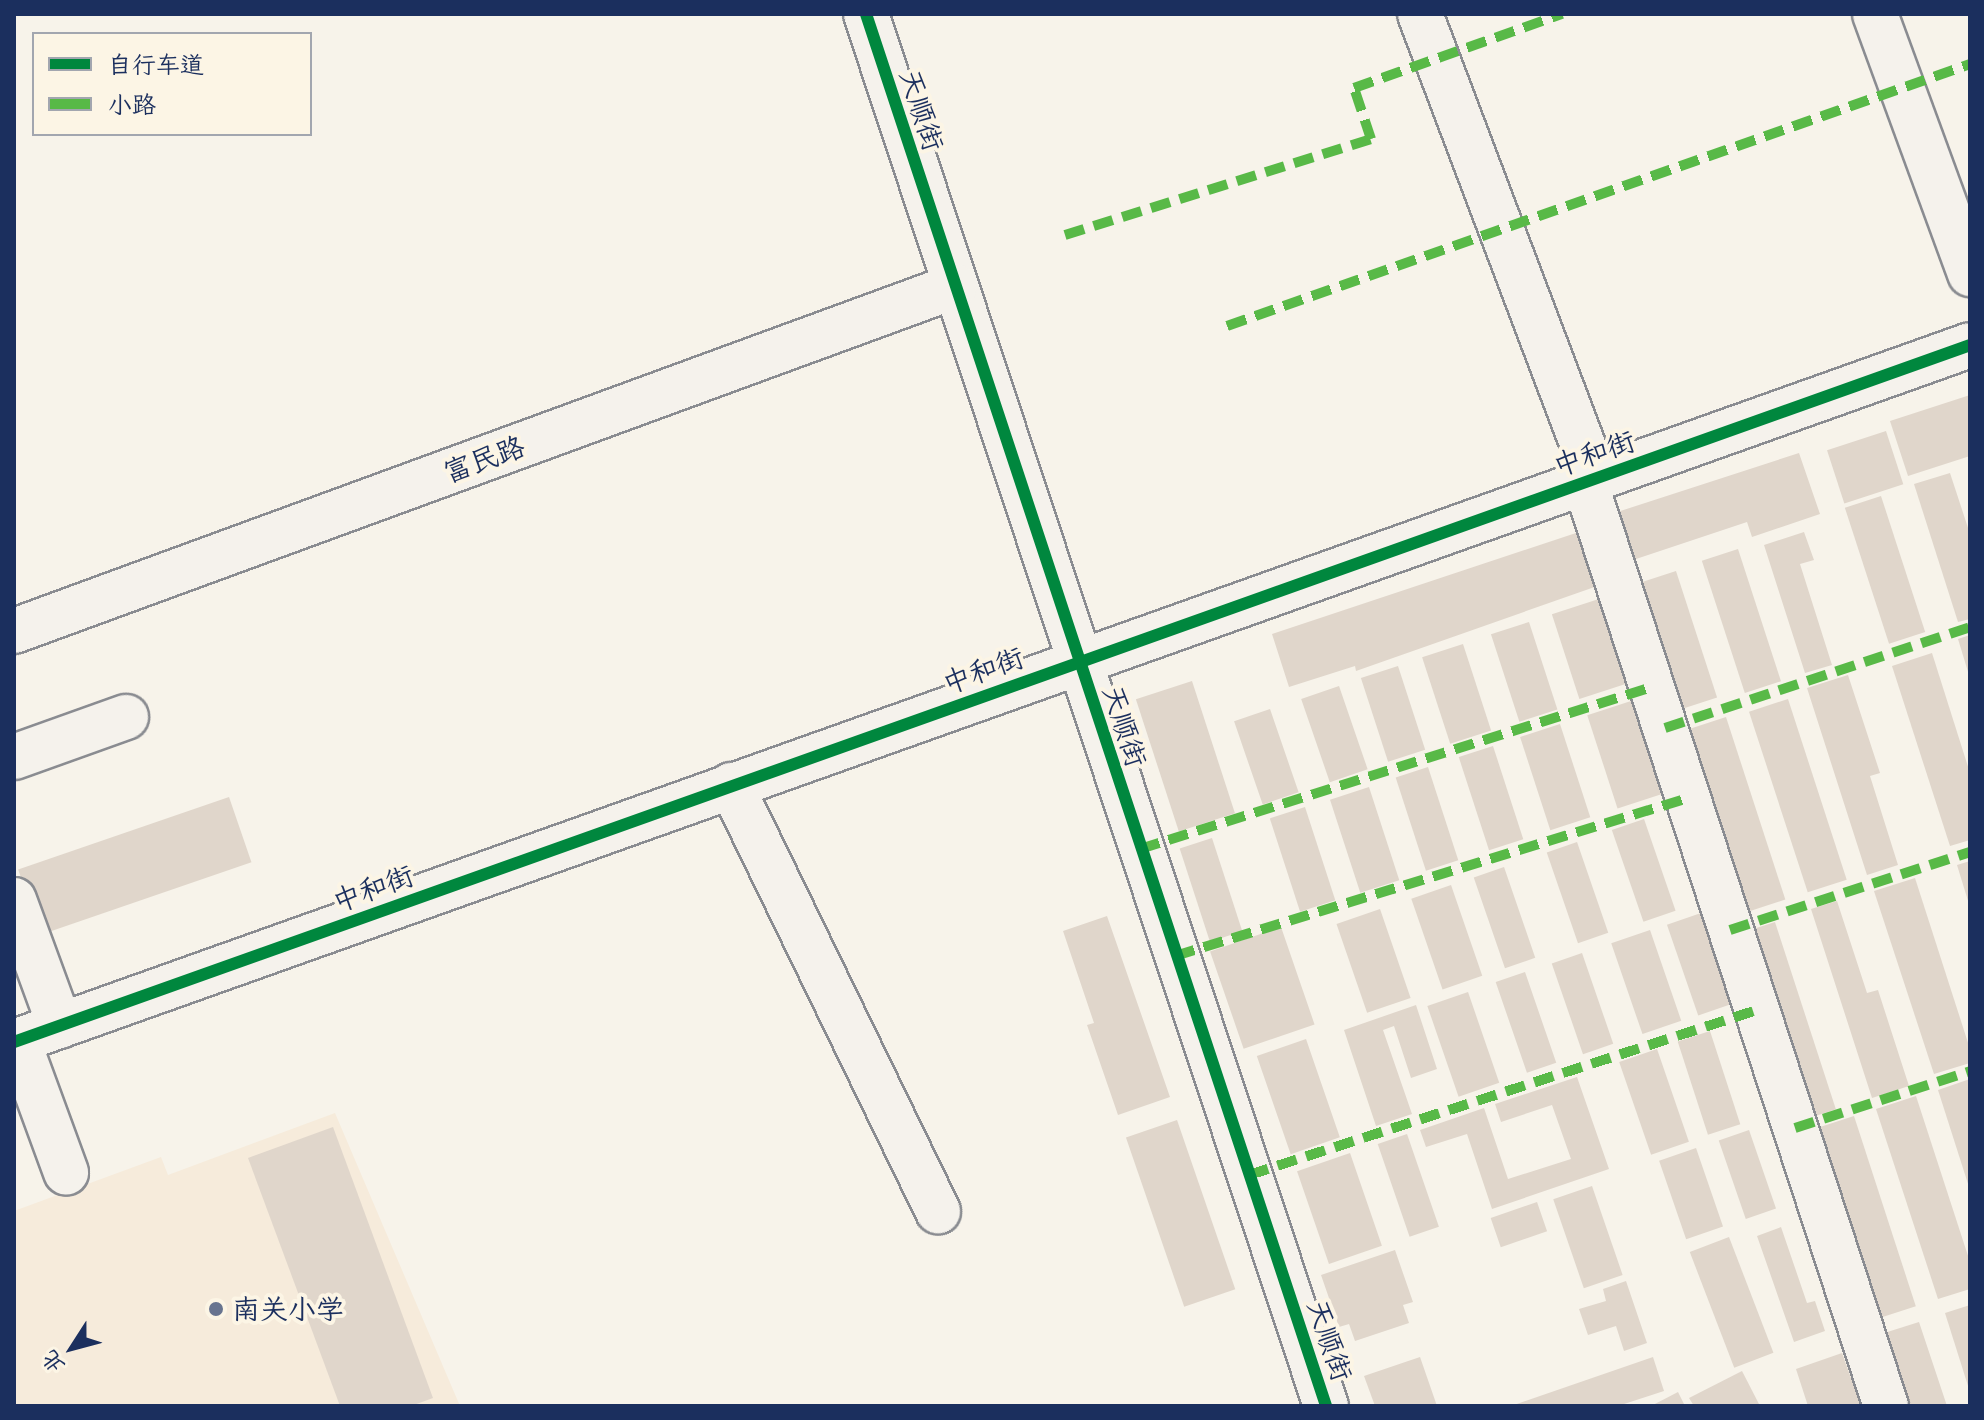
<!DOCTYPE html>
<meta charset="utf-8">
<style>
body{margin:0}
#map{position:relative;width:1984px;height:1420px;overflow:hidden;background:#f7f3ea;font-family:Delius,"LXGW WenKai TC",sans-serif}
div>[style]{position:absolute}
.built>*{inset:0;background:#f6ebdb}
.building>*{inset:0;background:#e0d6cb;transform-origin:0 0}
.roads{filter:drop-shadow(2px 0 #8a8c91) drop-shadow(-2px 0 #8a8c91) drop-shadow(0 2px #8a8c91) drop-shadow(0 -2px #8a8c91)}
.minor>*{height:44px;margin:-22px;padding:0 22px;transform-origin:22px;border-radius:22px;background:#f5f2ec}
.quiet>*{height:10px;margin-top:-5px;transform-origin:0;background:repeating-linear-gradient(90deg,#58b947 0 20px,transparent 0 30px)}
.cycleway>*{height:12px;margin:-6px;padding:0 6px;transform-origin:6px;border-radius:6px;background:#00873e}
.dots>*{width:22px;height:22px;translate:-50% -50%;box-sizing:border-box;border:4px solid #fcf5e5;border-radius:50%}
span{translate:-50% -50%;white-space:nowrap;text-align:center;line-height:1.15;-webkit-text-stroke:8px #fcf5e5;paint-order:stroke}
.street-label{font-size:28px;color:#1b2f5e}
.poi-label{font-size:28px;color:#1b2f5e}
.left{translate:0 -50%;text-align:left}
.frame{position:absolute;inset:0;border:16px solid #1b2f5e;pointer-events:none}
.legend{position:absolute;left:32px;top:32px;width:280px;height:104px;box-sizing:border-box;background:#fcf5e5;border:2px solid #a2a6af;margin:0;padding:10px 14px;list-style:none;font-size:24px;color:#1b2f5e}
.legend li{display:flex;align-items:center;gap:16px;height:40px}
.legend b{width:40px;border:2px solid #a2a6af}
.north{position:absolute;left:32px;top:1308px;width:80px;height:80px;-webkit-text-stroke:6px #fcf5e5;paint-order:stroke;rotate:234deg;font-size:22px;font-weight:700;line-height:32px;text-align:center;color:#1b2f5e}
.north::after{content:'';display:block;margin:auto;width:28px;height:36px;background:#1b2f5e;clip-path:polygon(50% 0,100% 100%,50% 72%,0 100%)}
</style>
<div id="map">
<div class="built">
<i style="clip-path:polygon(335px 1113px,460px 1406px,14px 1406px,14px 1211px,161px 1157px,168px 1175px)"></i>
</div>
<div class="building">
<i style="clip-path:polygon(1970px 395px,1970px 456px,1908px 476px,1890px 421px)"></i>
<i style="left:1886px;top:431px;width:56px;height:62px;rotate:72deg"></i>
<i style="clip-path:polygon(1799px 453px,1820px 514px,1752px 537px,1747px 522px,1621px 564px,1605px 516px)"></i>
<i style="clip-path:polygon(1950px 473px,1970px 534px,1970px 619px,1958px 622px,1914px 484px)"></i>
<i style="left:1881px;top:496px;width:143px;height:38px;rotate:72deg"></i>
<i style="clip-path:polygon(1588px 529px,1606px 583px,1356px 671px,1355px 666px,1289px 687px,1272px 634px)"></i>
<i style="clip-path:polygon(1804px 532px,1814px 560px,1800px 564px,1832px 665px,1805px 673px,1764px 545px)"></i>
<i style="left:1738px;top:549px;width:139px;height:38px;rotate:72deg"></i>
<i style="left:1676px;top:571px;width:133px;height:42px;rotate:72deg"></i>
<i style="left:1608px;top:596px;width:89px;height:59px;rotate:72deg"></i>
<i style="left:1529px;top:622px;width:92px;height:40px;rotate:72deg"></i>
<i style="clip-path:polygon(1970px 635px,1970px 674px,1969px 675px,1958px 639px)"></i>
<i style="left:1463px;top:644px;width:91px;height:43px;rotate:72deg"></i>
<i style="clip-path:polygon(1932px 653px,1970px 773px,1970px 840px,1950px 846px,1892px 666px)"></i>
<i style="left:1398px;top:666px;width:88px;height:39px;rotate:72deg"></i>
<i style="clip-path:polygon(1848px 675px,1880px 773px,1870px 776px,1898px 865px,1867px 875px,1807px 688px)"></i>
<i style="left:1192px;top:681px;width:139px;height:59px;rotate:72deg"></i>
<i style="left:1339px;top:686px;width:88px;height:40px;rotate:71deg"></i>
<i style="left:1788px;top:699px;width:190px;height:41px;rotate:72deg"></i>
<i style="left:1631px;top:701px;width:98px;height:46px;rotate:72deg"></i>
<i style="left:1270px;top:709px;width:88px;height:38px;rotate:71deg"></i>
<i style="left:1726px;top:717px;width:192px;height:41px;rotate:72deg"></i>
<i style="left:1560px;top:724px;width:98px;height:42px;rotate:72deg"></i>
<i style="left:1493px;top:746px;width:98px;height:36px;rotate:72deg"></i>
<i style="left:1428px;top:767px;width:98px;height:34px;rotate:72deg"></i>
<i style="left:1369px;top:787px;width:98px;height:41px;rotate:72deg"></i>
<i style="left:229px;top:797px;width:69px;height:223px;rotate:71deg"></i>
<i style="left:1305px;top:807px;width:98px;height:37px;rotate:72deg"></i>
<i style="left:1644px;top:819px;width:97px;height:34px;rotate:71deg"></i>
<i style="left:1212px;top:838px;width:98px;height:34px;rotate:72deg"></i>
<i style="left:1577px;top:842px;width:96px;height:32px;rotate:71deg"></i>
<i style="clip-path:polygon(1970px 861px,1970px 904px,1969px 904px,1957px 865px)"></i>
<i style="left:1504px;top:867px;width:96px;height:32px;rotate:71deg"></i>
<i style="clip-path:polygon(1915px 878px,1970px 1049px,1970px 1063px,1934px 1074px,1874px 891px)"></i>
<i style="left:1451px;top:885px;width:96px;height:42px;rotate:71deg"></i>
<i style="clip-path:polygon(1837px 901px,1867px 993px,1878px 990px,1909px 1086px,1872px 1098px,1811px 909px)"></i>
<i style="left:1380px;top:909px;width:94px;height:46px;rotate:71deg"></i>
<i style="left:1701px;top:913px;width:96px;height:36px;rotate:71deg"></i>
<i style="clip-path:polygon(1107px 916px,1170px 1097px,1118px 1115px,1087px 1025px,1094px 1023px,1063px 931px)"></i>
<i style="left:1775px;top:922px;width:197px;height:27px;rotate:72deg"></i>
<i style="left:1281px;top:927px;width:103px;height:75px;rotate:71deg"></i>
<i style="left:1650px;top:930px;width:96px;height:41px;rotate:71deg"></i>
<i style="left:1582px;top:953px;width:96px;height:32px;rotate:71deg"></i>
<i style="left:1525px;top:972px;width:96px;height:31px;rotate:71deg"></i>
<i style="left:1468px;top:992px;width:96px;height:43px;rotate:71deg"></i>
<i style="clip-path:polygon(1416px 1005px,1437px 1069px,1411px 1078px,1394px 1026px,1383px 1030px,1412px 1114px,1376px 1126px,1344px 1030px)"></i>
<i style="left:1710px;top:1031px;width:98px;height:34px;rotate:72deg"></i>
<i style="left:1306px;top:1039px;width:104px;height:52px;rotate:71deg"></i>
<i style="left:1657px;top:1049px;width:98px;height:40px;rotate:71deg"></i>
<i style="clip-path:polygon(1577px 1077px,1609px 1169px,1492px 1209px,1467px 1134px,1426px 1147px,1420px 1130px,1484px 1108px,1508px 1179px,1571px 1159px,1552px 1105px,1501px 1122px,1495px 1104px)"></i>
<i style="clip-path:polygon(1970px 1079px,1970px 1187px,1969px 1187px,1938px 1090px)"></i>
<i style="clip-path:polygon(1916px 1096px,1970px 1262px,1970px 1289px,1938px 1299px,1876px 1109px)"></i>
<i style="left:1854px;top:1116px;width:200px;height:43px;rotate:72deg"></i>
<i style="left:1177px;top:1120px;width:179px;height:54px;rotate:71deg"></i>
<i style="clip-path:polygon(333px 1127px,433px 1398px,411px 1406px,340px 1406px,248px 1158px)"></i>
<i style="left:1749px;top:1130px;width:83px;height:32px;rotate:71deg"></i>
<i style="left:1407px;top:1134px;width:98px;height:31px;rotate:71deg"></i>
<i style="left:1696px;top:1148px;width:83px;height:39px;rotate:71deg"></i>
<i style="left:1350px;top:1153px;width:98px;height:56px;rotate:71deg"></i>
<i style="left:1592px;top:1186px;width:94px;height:41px;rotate:71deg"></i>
<i style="left:1537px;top:1202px;width:31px;height:49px;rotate:71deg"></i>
<i style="clip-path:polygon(1781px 1227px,1807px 1303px,1815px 1301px,1825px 1331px,1794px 1342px,1757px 1236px)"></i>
<i style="left:1729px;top:1237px;width:124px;height:42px;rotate:69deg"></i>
<i style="clip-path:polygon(1395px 1250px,1413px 1302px,1403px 1305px,1409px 1323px,1355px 1341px,1349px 1324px,1339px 1327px,1321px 1275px)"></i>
<i style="clip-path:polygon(1626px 1281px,1647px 1343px,1624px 1351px,1616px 1326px,1588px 1335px,1579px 1309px,1606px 1301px,1603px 1289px)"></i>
<i style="clip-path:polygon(1970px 1305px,1970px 1389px,1969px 1389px,1945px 1313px)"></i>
<i style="clip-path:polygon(1919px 1322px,1947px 1406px,1904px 1406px,1881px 1334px)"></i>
<i style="clip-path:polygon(1842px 1353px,1861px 1406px,1808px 1406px,1796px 1369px)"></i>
<i style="clip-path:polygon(1420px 1357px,1437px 1406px,1375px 1406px,1364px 1376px)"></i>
<i style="clip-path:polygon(1653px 1357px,1664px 1391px,1618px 1406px,1511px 1406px)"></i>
<i style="clip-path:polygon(1742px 1371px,1760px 1406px,1694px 1406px,1689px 1398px)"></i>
<i style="clip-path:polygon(1678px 1392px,1685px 1406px,1651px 1406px)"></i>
</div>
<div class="roads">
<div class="minor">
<i style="left:866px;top:14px;width:1466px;rotate:71.71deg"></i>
<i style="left:1420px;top:14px;width:496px;rotate:69.3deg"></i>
<i style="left:1875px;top:14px;width:277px;rotate:69.9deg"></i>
<i style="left:1585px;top:482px;width:972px;rotate:71.96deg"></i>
<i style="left:14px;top:631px;width:1002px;rotate:-20.13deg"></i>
<i style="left:14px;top:757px;width:119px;rotate:-19.7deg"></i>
<i style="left:731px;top:785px;width:474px;rotate:64.1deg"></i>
<i style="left:14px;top:900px;width:134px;rotate:69.9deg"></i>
<i style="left:18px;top:1041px;width:140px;rotate:69.9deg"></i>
<i style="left:14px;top:1042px;width:2076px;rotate:-19.61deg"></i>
</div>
</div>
<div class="quiet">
<i style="left:1065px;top:235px;width:321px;rotate:-17.4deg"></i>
<i style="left:1371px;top:139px;width:54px;rotate:-108.4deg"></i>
<i style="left:1354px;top:88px;width:221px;rotate:-19.6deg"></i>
<i style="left:1227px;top:326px;width:788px;rotate:-19.42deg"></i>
<i style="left:1665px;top:728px;width:321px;rotate:-18.3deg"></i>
<i style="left:1140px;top:849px;width:537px;rotate:-17.56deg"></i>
<i style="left:1730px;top:930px;width:252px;rotate:-18deg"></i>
<i style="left:1175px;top:956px;width:537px;rotate:-17.12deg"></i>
<i style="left:1795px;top:1128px;width:184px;rotate:-18deg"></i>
<i style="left:1249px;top:1175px;width:534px;rotate:-17.99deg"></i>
</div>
<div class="cycleway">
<i style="left:866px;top:14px;width:1466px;rotate:71.71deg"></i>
<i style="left:14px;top:1042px;width:2076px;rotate:-19.61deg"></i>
</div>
<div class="dots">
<i style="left:216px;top:1309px;background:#68748f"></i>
</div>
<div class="street-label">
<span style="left:922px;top:110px;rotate:72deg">天顺街</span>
<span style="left:1594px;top:453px;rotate:-19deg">中和街</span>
<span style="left:484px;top:459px;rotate:-20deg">富民路</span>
<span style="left:983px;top:670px;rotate:-20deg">中和街</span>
<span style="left:1125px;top:726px;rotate:72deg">天顺街</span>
<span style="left:373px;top:888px;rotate:-20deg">中和街</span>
<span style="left:1330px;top:1340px;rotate:71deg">天顺街</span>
</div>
<div class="poi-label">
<span class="left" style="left:232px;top:1309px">南关小学</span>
</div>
<div class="frame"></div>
<ul class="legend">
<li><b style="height:10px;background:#00873e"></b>自行车道</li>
<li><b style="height:10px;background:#58b947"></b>小路</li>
</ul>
<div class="north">北</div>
</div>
